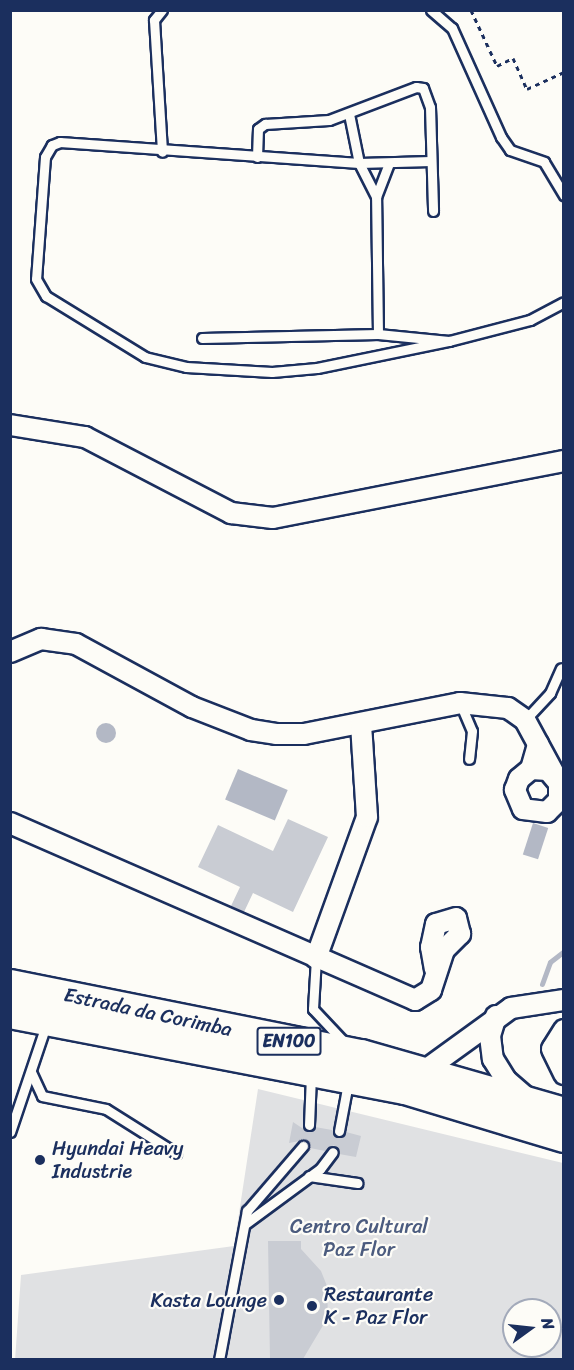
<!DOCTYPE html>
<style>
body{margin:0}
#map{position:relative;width:574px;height:1370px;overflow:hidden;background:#fdfcf7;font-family:Sriracha,sans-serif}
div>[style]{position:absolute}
.green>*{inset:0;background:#e0e1e3}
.water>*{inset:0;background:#b3b8c5;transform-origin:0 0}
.round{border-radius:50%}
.stream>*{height:5px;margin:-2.5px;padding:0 2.5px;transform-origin:2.5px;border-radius:2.5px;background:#b3b8c5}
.building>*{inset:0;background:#c9ccd3}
.path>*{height:3px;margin-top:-1.5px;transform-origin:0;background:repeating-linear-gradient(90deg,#1b2f5e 0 4.5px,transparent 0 9px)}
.roads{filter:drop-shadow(2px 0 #1b2f5e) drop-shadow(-2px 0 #1b2f5e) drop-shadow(0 2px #1b2f5e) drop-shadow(0 -2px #1b2f5e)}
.service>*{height:9px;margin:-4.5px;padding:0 4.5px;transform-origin:4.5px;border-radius:4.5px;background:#fdfcf7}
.minor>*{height:20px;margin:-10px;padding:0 10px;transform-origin:10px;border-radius:10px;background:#fdfcf7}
.primary>*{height:30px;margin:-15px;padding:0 15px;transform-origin:15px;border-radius:15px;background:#fdfcf7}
.dots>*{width:16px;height:16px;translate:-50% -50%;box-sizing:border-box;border:3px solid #fdfcf7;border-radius:50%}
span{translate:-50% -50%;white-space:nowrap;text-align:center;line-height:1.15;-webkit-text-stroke:4.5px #fdfcf7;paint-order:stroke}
.shield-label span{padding:2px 4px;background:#fdfcf7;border:2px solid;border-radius:4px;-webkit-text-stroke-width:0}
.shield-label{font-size:18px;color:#1b2f5e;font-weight:700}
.street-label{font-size:20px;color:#1b2f5e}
.poi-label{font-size:20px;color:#1b2f5e}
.left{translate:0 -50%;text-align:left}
.right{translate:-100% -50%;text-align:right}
.park-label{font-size:20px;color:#4c5c7f}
.frame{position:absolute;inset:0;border:12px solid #1b2f5e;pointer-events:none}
.north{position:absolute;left:502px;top:1298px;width:60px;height:60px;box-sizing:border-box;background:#fdfcf7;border:2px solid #a3aaba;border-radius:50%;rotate:75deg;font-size:16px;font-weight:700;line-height:24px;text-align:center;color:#1b2f5e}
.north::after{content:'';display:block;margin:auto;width:21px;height:27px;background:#1b2f5e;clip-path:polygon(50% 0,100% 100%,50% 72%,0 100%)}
</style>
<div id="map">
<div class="green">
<i style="clip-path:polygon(evenodd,258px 1089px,563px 1163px,563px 1359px,15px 1360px,21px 1275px,234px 1246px,258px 1089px,514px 1310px,550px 1310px,550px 1346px,514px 1346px,514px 1310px)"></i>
</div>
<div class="water">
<i class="round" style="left:96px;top:723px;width:20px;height:20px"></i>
<i style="left:238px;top:769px;width:54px;height:33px;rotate:23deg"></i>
<i style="left:533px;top:823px;width:16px;height:33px;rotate:18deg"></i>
</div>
<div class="stream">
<i style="left:542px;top:984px;width:23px;rotate:-70deg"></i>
<i style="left:550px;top:962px;width:18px;rotate:-38deg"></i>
</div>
<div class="building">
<i style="clip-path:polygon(288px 819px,328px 837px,293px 912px,253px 893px,244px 912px,231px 906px,240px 887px,198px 867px,218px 825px,273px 851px)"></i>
<i style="clip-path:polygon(293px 1122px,308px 1132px,315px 1127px,332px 1130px,337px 1137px,346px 1132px,361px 1136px,356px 1157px,339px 1154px,334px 1145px,325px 1151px,310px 1148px,305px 1140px,289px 1143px)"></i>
<i style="clip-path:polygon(268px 1241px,301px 1241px,301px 1249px,321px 1271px,327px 1286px,328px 1317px,303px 1359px,270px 1359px)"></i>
</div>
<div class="path">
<i style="left:471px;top:10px;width:62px;rotate:65.1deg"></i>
<i style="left:497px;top:66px;width:18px;rotate:-27deg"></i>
<i style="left:513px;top:58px;width:34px;rotate:66deg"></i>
<i style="left:527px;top:89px;width:41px;rotate:-24.7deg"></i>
</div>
<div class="roads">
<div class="service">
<i style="left:162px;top:10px;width:13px;rotate:129deg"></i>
<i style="left:154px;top:20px;width:132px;rotate:86.5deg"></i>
<i style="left:431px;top:10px;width:28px;rotate:41deg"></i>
<i style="left:452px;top:28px;width:120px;rotate:65.8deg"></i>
<i style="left:501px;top:137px;width:16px;rotate:55deg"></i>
<i style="left:510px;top:150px;width:36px;rotate:19deg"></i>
<i style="left:544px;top:162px;width:39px;rotate:59deg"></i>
<i style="left:349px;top:114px;width:50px;rotate:78.5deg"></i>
<i style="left:359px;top:163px;width:38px;rotate:63deg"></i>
<i style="left:257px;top:157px;width:28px;rotate:-88deg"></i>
<i style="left:258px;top:129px;width:9px;rotate:-36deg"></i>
<i style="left:265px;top:124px;width:64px;rotate:-3.6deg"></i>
<i style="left:329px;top:120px;width:93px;rotate:-20.8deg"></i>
<i style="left:416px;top:87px;width:7px;rotate:8deg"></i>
<i style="left:423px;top:88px;width:20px;rotate:70deg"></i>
<i style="left:430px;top:107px;width:104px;rotate:88.3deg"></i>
<i style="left:431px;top:161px;width:72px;rotate:178.4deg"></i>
<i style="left:359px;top:163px;width:300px;rotate:-176deg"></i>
<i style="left:60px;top:142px;width:9px;rotate:159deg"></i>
<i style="left:52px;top:145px;width:14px;rotate:120deg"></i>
<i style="left:45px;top:157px;width:122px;rotate:94.2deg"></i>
<i style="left:36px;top:279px;width:20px;rotate:60deg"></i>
<i style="left:46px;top:296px;width:116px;rotate:31.6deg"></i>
<i style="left:145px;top:357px;width:42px;rotate:13.7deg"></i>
<i style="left:186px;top:367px;width:86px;rotate:3.3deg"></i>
<i style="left:272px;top:372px;width:45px;rotate:-5.1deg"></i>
<i style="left:317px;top:368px;width:135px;rotate:-11.6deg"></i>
<i style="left:378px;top:334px;width:137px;rotate:-90.8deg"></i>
<i style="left:376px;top:197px;width:36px;rotate:-69deg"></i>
<i style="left:202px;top:338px;width:176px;rotate:-1.3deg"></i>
<i style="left:378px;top:334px;width:71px;rotate:5.6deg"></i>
<i style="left:449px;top:341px;width:84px;rotate:-14.5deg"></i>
<i style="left:530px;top:320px;width:38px;rotate:-28deg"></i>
<i style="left:460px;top:703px;width:30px;rotate:67deg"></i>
<i style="left:472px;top:731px;width:28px;rotate:96deg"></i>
<i style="left:525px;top:720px;width:37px;rotate:-47deg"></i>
<i style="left:550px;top:693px;width:27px;rotate:-66deg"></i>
<i style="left:316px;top:958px;width:51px;rotate:93.4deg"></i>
<i style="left:313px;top:1009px;width:44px;rotate:46.8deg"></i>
<i style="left:31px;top:1072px;width:26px;rotate:65deg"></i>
<i style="left:42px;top:1096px;width:65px;rotate:11.5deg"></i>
<i style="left:106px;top:1109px;width:83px;rotate:32.2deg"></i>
<i style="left:309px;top:1125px;width:50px;rotate:-87.7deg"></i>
<i style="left:339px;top:1131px;width:49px;rotate:-79.4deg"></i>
<i style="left:10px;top:1132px;width:113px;rotate:-71.4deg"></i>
<i style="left:309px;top:1176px;width:49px;rotate:8.3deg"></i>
<i style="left:245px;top:1224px;width:93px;rotate:-36.3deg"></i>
<i style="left:320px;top:1169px;width:21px;rotate:-53deg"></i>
<i style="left:219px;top:1360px;width:152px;rotate:-79.4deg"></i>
<i style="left:247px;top:1211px;width:86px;rotate:-49.3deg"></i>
</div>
<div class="minor">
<i style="left:10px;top:425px;width:76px;rotate:9.1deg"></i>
<i style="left:85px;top:437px;width:165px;rotate:27.5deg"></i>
<i style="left:231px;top:513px;width:42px;rotate:6.8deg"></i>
<i style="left:273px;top:518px;width:297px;rotate:-11.1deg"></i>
<i style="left:10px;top:652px;width:34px;rotate:-23deg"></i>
<i style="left:41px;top:639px;width:35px;rotate:8deg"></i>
<i style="left:76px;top:644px;width:132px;rotate:28.5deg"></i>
<i style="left:192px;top:707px;width:63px;rotate:21.3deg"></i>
<i style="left:251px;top:730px;width:25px;rotate:9deg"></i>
<i style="left:276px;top:734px;width:28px"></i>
<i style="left:304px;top:734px;width:159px;rotate:-11.2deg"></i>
<i style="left:460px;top:703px;width:48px;rotate:5.9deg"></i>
<i style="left:508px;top:708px;width:21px;rotate:35deg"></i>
<i style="left:525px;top:720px;width:72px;rotate:61.6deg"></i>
<i style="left:531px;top:769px;width:17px;rotate:3deg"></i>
<i style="left:548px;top:770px;width:17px;rotate:50deg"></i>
<i style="left:559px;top:783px;width:17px;rotate:90deg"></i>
<i style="left:559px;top:800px;width:17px;rotate:135deg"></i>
<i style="left:547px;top:812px;width:24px;rotate:-173deg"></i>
<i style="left:523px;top:809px;width:21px;rotate:-113deg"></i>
<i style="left:515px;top:790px;width:12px;rotate:-70deg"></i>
<i style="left:519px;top:779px;width:16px;rotate:-40deg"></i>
<i style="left:531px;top:769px;width:26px;rotate:-74deg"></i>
<i style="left:10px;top:823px;width:442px;rotate:23.6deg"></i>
<i style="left:415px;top:1000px;width:19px;rotate:-32deg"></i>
<i style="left:431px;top:990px;width:42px;rotate:-72deg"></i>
<i style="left:444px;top:950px;width:23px;rotate:-45deg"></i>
<i style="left:460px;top:934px;width:16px;rotate:-104deg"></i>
<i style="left:456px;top:918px;width:21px;rotate:163deg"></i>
<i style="left:436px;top:924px;width:24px;rotate:102deg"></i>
<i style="left:431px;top:947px;width:22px;rotate:80deg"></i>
<i style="left:316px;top:958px;width:150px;rotate:-70.1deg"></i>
<i style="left:367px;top:817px;width:93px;rotate:-93.7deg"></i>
<i style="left:496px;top:1016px;width:21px;rotate:107deg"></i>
<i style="left:490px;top:1036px;width:23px;rotate:83deg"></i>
<i style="left:493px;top:1059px;width:25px;rotate:58deg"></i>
<i style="left:506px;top:1080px;width:28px;rotate:41deg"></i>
<i style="left:564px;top:1030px;width:22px;rotate:122deg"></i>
<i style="left:552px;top:1049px;width:28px;rotate:64deg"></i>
<i style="left:424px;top:1071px;width:107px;rotate:-35.9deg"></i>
<i style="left:511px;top:1008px;width:54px;rotate:-8.6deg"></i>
</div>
<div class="primary">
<i style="left:10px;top:985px;width:358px;rotate:11.3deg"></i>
<i style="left:361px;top:1055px;width:211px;rotate:15.9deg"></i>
<i style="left:10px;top:1013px;width:402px;rotate:10.9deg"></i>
<i style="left:405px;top:1089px;width:166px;rotate:16.8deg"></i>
</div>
</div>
<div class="dots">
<i style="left:40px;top:1160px;background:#1b2f5e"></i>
<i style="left:279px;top:1300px;background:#1b2f5e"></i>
<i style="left:312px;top:1306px;background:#1b2f5e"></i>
</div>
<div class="shield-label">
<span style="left:289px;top:1041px">EN100</span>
</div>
<div class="street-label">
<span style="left:148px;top:1012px;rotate:12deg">Estrada da Corimba</span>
</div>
<div class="poi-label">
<span class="left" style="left:52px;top:1160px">Hyundai Heavy<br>Industrie</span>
<span class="left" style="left:324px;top:1306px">Restaurante<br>K - Paz Flor</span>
<span class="right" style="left:267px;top:1300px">Kasta Lounge</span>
</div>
<div class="park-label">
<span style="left:359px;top:1238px">Centro Cultural<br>Paz Flor</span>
</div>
<div class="frame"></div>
<div class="north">N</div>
</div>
